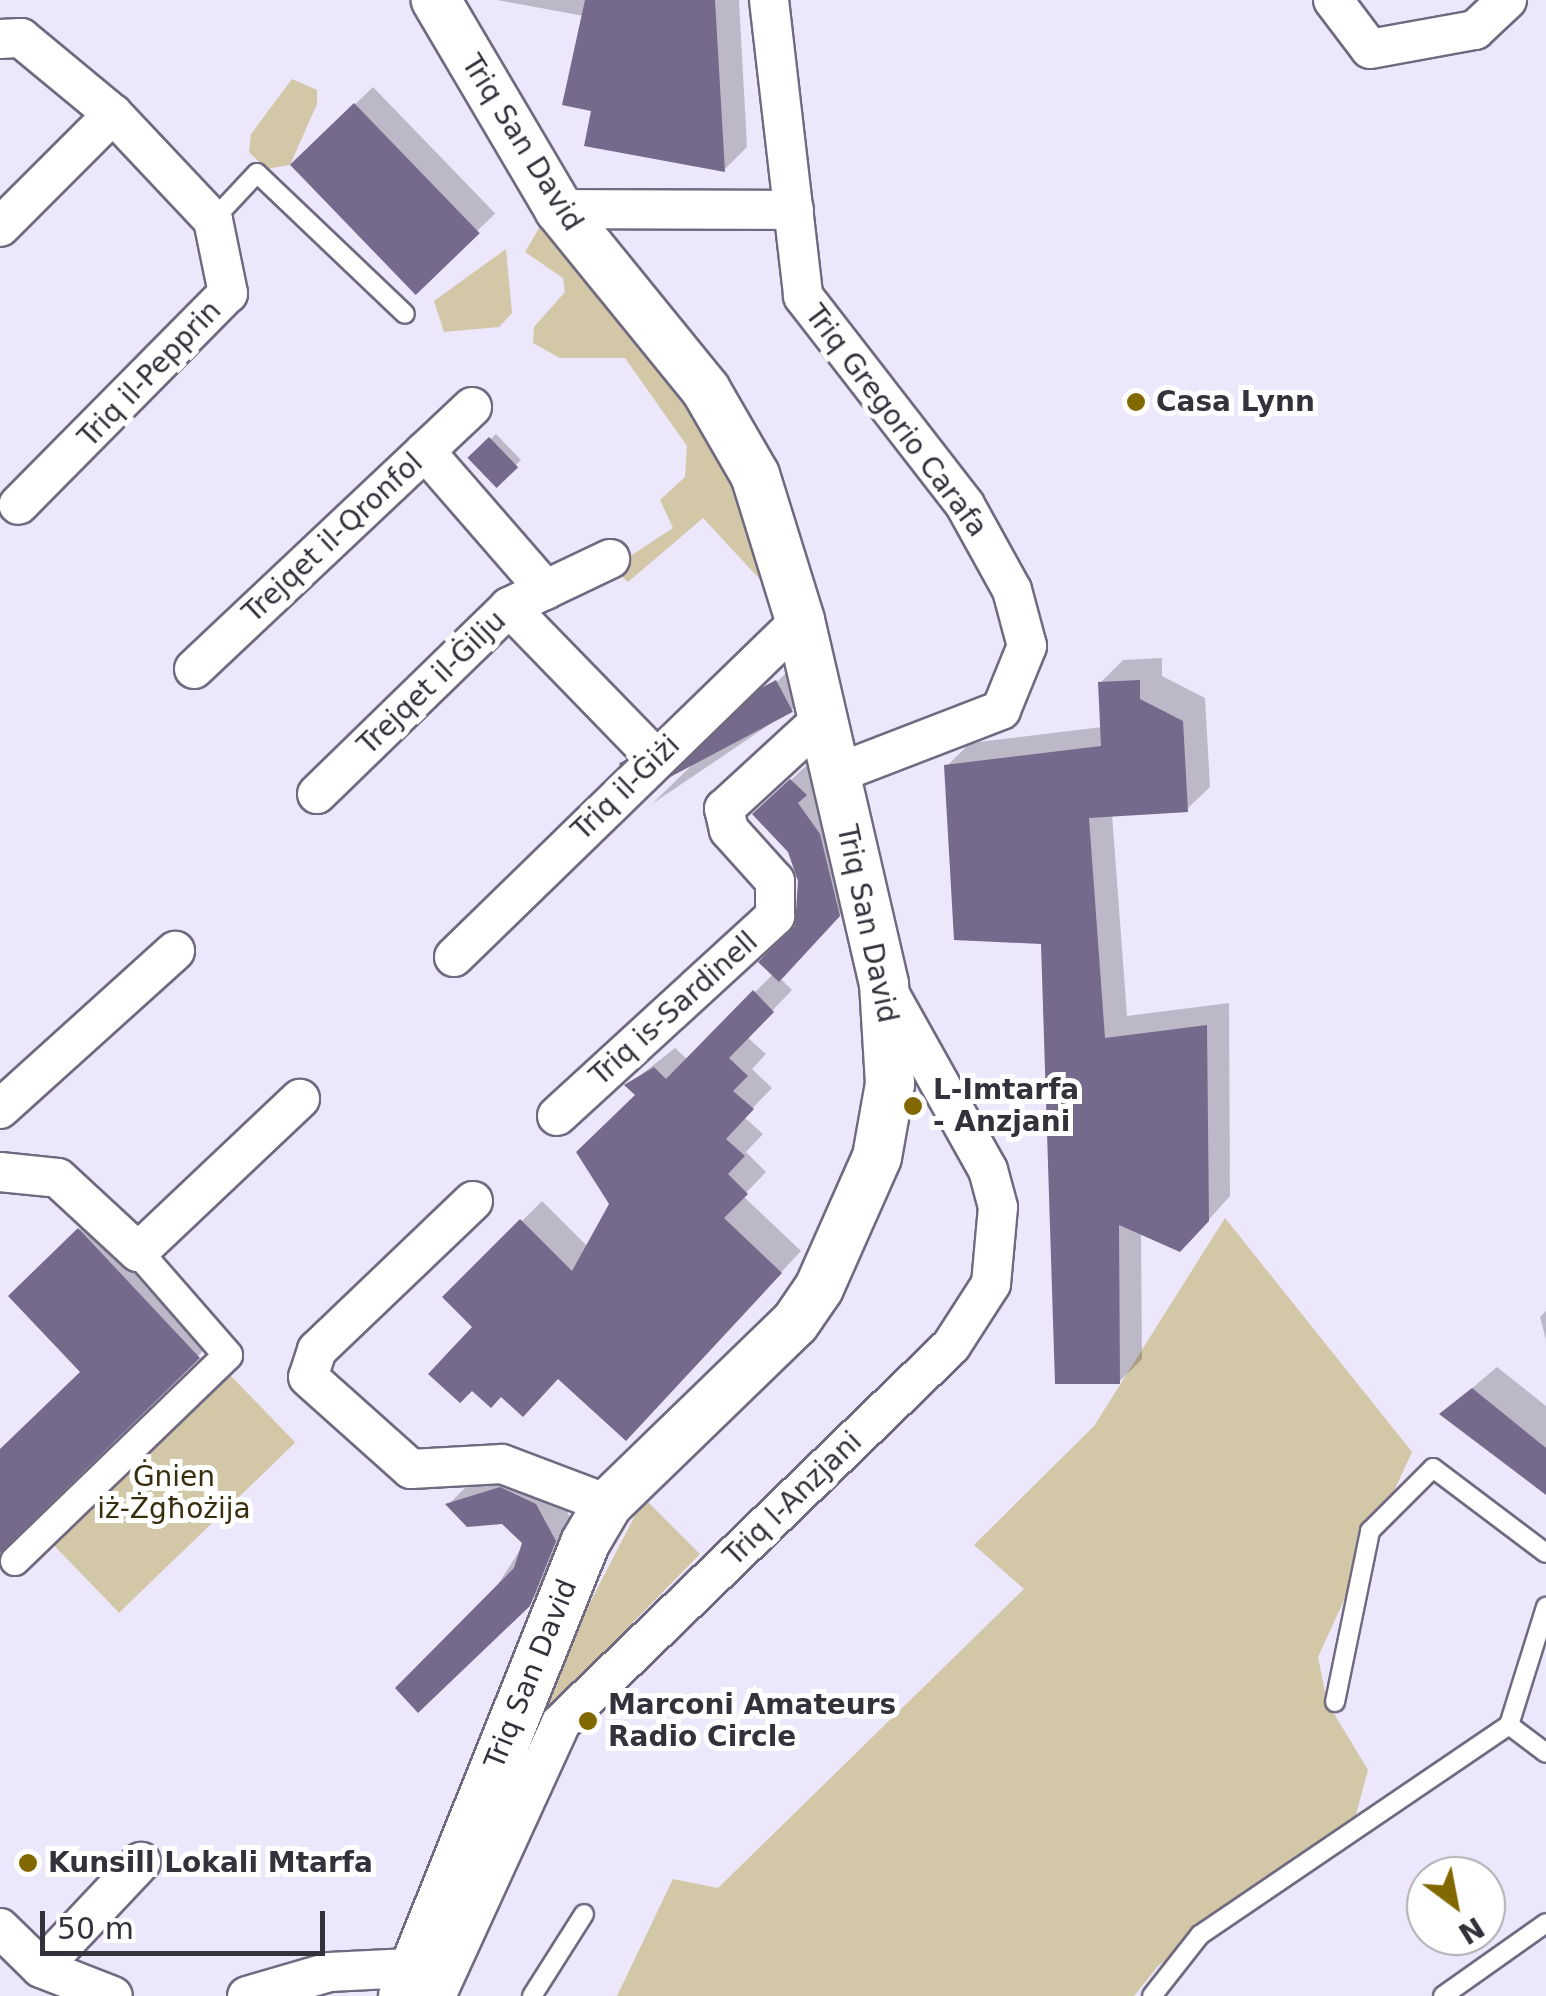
<!DOCTYPE html>
<meta charset="utf-8">
<style>
body{margin:0}
#map{position:relative;width:1546px;height:1996px;overflow:hidden;background:#ede7fb;font-family:"DejaVu Sans",sans-serif}
div>[style]{position:absolute}
.green>*{inset:0;background:#d2c7a7;transform-origin:0 0}
.shadow>*{inset:0;background:#0003;transform-origin:0 0}
.building>*{inset:0;background:#756a8c;transform-origin:0 0}
.roads{filter:drop-shadow(2px 0 #706a80) drop-shadow(-2px 0 #706a80) drop-shadow(0 2px #706a80) drop-shadow(0 -2px #706a80)}
.service>*{height:18px;margin:-9px;padding:0 9px;transform-origin:9px;border-radius:9px;background:#fff}
.pedestrian>*{height:28px;margin:-14px;padding:0 14px;transform-origin:14px;border-radius:14px;background:#fff}
.minor>*{height:38px;margin:-19px;padding:0 19px;transform-origin:19px;border-radius:19px;background:#fff}
.tertiary>*{height:48px;margin:-24px;padding:0 24px;transform-origin:24px;border-radius:24px;background:#fff}
.dots>*{width:28px;height:28px;translate:-50% -50%;box-sizing:border-box;border:5px solid #fff;border-radius:50%}
span{translate:-50% -50%;white-space:nowrap;text-align:center;line-height:1.15;-webkit-text-stroke:10px #fff;paint-order:stroke}
.street-label{font-size:28px;color:#34313b}
.poi-label{font-size:28px;color:#34313b;font-weight:700}
.left{translate:0 -50%;text-align:left}
.park-label{font-size:28px;color:#382d0c}
.north{position:absolute;left:1406px;top:1856px;width:100px;height:100px;box-sizing:border-box;background:#fff;border:2px solid #aeadb1;border-radius:50%;rotate:148deg;font-size:28px;font-weight:700;line-height:40px;text-align:center;color:#34313b}
.north::after{content:'';display:block;margin:auto;width:35px;height:45px;background:#826800;clip-path:polygon(50% 0,100% 100%,50% 72%,0 100%)}
.scale{position:absolute;left:40px;top:1911px;width:285px;height:45px;box-sizing:border-box;border:5px solid #34313b;border-top:0;padding-left:12px;font-size:30px;line-height:35px;white-space:nowrap;color:#34313b;-webkit-text-stroke:8px #fff;paint-order:stroke}
</style>
<div id="map">
<div class="green">
<i style="clip-path:polygon(292px 79px,317px 90px,317px 104px,290px 165px,266px 169px,249px 152px,251px 134px)"></i>
<i style="clip-path:polygon(542px 223px,714px 431px,782px 603px,703px 518px,628px 582px,612px 568px,673px 528px,660px 500px,685px 477px,687px 446px,625px 358px,560px 358px,533px 343px,534px 327px,565px 292px,563px 278px,525px 252px)"></i>
<i style="clip-path:polygon(506px 249px,512px 313px,499px 327px,444px 332px,434px 301px)"></i>
<i style="clip-path:polygon(1225px 1218px,1412px 1452px,1318px 1657px,1327px 1702px,1368px 1770px,1354px 1822px,1158px 1966px,1134px 1996px,617px 1996px,673px 1879px,718px 1888px,1024px 1589px,974px 1545px,1094px 1426px)"></i>
<i style="left:230px;top:1375px;width:94px;height:245px;rotate:46deg"></i>
<i style="clip-path:polygon(644px 1498px,700px 1554px,541px 1716px,544px 1692px)"></i>
</div>
<div class="shadow">
<i style="clip-path:polygon(497px 0,739px 0,747px 147px,724px 170px,594px 109px,584px 16px)"></i>
<i style="left:373px;top:87px;width:176px;height:111px;rotate:46deg"></i>
<i style="left:496px;top:434px;width:36px;height:35px;rotate:46deg"></i>
<i style="clip-path:polygon(1162px 658px,1162px 676px,1205px 698px,1210px 787px,1187px 809px,1112px 814px,1127px 1016px,1229px 1003px,1230px 1196px,1203px 1226px,1141px 1232px,1142px 1359px,1119px 1382px,1043px 942px,947px 766px,970px 743px,1102px 727px,1100px 683px,1123px 660px)"></i>
<i style="clip-path:polygon(788px 671px,803px 698px,791px 710px,652px 804px)"></i>
<i style="clip-path:polygon(809px 763px,857px 897px,780px 978px,792px 990px,747px 1037px,766px 1054px,752px 1069px,772px 1088px,744px 1117px,763px 1134px,746px 1152px,766px 1172px,743px 1196px,801px 1251px,646px 1417px,475px 1327px,446px 1297px,542px 1201px,588px 1247px,612px 1204px,638px 1095px,628px 1085px,675px 1048px,688px 1060px,773px 974px,798px 926px,800px 881px,773px 797px)"></i>
<i style="clip-path:polygon(101px 1209px,219px 1335px,0 1553px,0 1451px,83px 1372px,11px 1296px)"></i>
<i style="clip-path:polygon(1546px 1311px,1546px 1340px,1540px 1317px)"></i>
<i style="clip-path:polygon(1497px 1367px,1546px 1406px,1546px 1492px,1443px 1413px)"></i>
<i style="clip-path:polygon(519px 1471px,553px 1487px,573px 1522px,547px 1585px,418px 1710px,525px 1542px,503px 1521px,449px 1504px,466px 1487px)"></i>
</div>
<div class="building">
<i style="clip-path:polygon(585px 0,715px 0,725px 172px,584px 146px,591px 111px,562px 105px)"></i>
<i style="left:354px;top:103px;width:181px;height:89px;rotate:46deg"></i>
<i style="left:489px;top:437px;width:42px;height:30px;rotate:46deg"></i>
<i style="left:776px;top:680px;width:36px;height:178px;rotate:62deg"></i>
<i style="clip-path:polygon(1140px 680px,1140px 699px,1183px 721px,1188px 812px,1089px 818px,1105px 1038px,1207px 1025px,1209px 1221px,1180px 1252px,1119px 1225px,1120px 1384px,1055px 1384px,1041px 944px,954px 940px,944px 765px,1101px 746px,1098px 682px)"></i>
<i style="clip-path:polygon(790px 779px,807px 795px,798px 803px,820px 834px,840px 916px,779px 982px,758px 962px,795px 926px,798px 881px,788px 852px,752px 814px)"></i>
<i style="clip-path:polygon(753px 990px,774px 1012px,729px 1058px,748px 1076px,733px 1091px,754px 1109px,726px 1139px,745px 1156px,728px 1174px,748px 1194px,724px 1218px,782px 1273px,626px 1441px,558px 1379px,523px 1417px,501px 1397px,491px 1408px,472px 1391px,460px 1403px,428px 1374px,472px 1327px,442px 1297px,520px 1219px,572px 1271px,609px 1204px,576px 1152px,635px 1095px,624px 1085px,654px 1067px,666px 1079px)"></i>
<i style="clip-path:polygon(78px 1228px,200px 1358px,0 1553px,0 1449px,80px 1372px,8px 1296px)"></i>
<i style="clip-path:polygon(1472px 1388px,1546px 1448px,1546px 1495px,1439px 1414px)"></i>
<i style="clip-path:polygon(500px 1487px,536px 1504px,556px 1541px,530px 1606px,418px 1713px,395px 1688px,514px 1568px,522px 1543px,502px 1524px,467px 1527px,445px 1504px)"></i>
</div>
<div class="roads">
<div class="service">
<i style="left:213px;top:220px;width:64px;rotate:-46.9deg"></i>
<i style="left:257px;top:173px;width:204px;rotate:43.6deg"></i>
<i style="left:1335px;top:1702px;width:175px;rotate:-78.4deg"></i>
<i style="left:1370px;top:1531px;width:89px;rotate:-45deg"></i>
<i style="left:1433px;top:1468px;width:141px;rotate:37deg"></i>
<i style="left:1509px;top:1725px;width:46px;rotate:37.1deg"></i>
<i style="left:532px;top:1996px;width:97px;rotate:-57.6deg"></i>
<i style="left:1152px;top:1996px;width:78px;rotate:-51.8deg"></i>
<i style="left:1200px;top:1935px;width:374px;rotate:-34.2deg"></i>
<i style="left:1509px;top:1725px;width:124px;rotate:-72.6deg"></i>
<i style="left:1443px;top:1996px;width:126px;rotate:-35.3deg"></i>
</div>
<div class="pedestrian">
<i style="left:15px;top:1561px;width:296px;rotate:-44deg"></i>
<i style="left:228px;top:1355px;width:137px;rotate:-131.1deg"></i>
</div>
<div class="minor">
<i style="left:769px;top:0;width:298px;rotate:83.4deg"></i>
<i style="left:803px;top:296px;width:264px;rotate:52.2deg"></i>
<i style="left:965px;top:505px;width:97px;rotate:61.1deg"></i>
<i style="left:1012px;top:590px;width:58px;rotate:75deg"></i>
<i style="left:1027px;top:646px;width:69px;rotate:112.1deg"></i>
<i style="left:1001px;top:710px;width:178px;rotate:158.9deg"></i>
<i style="left:1333px;top:0;width:61px;rotate:52.9deg"></i>
<i style="left:1370px;top:49px;width:107px;rotate:-10.3deg"></i>
<i style="left:1475px;top:30px;width:44px;rotate:-43.2deg"></i>
<i style="left:0;top:39px;width:21px;rotate:-3deg"></i>
<i style="left:21px;top:38px;width:119px;rotate:39.6deg"></i>
<i style="left:113px;top:114px;width:146px;rotate:46.7deg"></i>
<i style="left:213px;top:220px;width:75px;rotate:78.4deg"></i>
<i style="left:228px;top:293px;width:298px;rotate:134.7deg"></i>
<i style="left:559px;top:209px;width:235px;rotate:0.2deg"></i>
<i style="left:0;top:227px;width:160px;rotate:-45deg"></i>
<i style="left:425px;top:451px;width:184px;rotate:49deg"></i>
<i style="left:509px;top:607px;width:211px;rotate:45.8deg"></i>
<i style="left:194px;top:669px;width:382px;rotate:-43.3deg"></i>
<i style="left:317px;top:794px;width:268px;rotate:-44.2deg"></i>
<i style="left:509px;top:607px;width:112px;rotate:-25.4deg"></i>
<i style="left:454px;top:957px;width:483px;rotate:-44.2deg"></i>
<i style="left:0;top:1109px;width:236px;rotate:-42.1deg"></i>
<i style="left:557px;top:1116px;width:296px;rotate:-42.5deg"></i>
<i style="left:775px;top:916px;width:35px;rotate:-90deg"></i>
<i style="left:775px;top:881px;width:69px;rotate:-132deg"></i>
<i style="left:729px;top:830px;width:22px;rotate:-103deg"></i>
<i style="left:724px;top:809px;width:133px;rotate:-42.6deg"></i>
<i style="left:0;top:1172px;width:58px;rotate:5.9deg"></i>
<i style="left:58px;top:1178px;width:109px;rotate:42.8deg"></i>
<i style="left:138px;top:1252px;width:223px;rotate:-43.4deg"></i>
<i style="left:473px;top:1201px;width:216px;rotate:136.3deg"></i>
<i style="left:317px;top:1350px;width:28px;rotate:108deg"></i>
<i style="left:308px;top:1377px;width:138px;rotate:41.8deg"></i>
<i style="left:411px;top:1469px;width:91px;rotate:-3.1deg"></i>
<i style="left:502px;top:1464px;width:113px;rotate:20.7deg"></i>
<i style="left:0;top:1928px;width:57px;rotate:44.3deg"></i>
<i style="left:41px;top:1968px;width:77px;rotate:21.3deg"></i>
<i style="left:41px;top:1968px;width:146px;rotate:-46.7deg"></i>
<i style="left:247px;top:1996px;width:85px;rotate:-16.3deg"></i>
<i style="left:329px;top:1972px;width:81px;rotate:-2.8deg"></i>
<i style="left:436px;top:1996px;width:300px;rotate:-65.4deg"></i>
<i style="left:561px;top:1723px;width:542px;rotate:-44.03deg"></i>
<i style="left:951px;top:1346px;width:74px;rotate:-57.2deg"></i>
<i style="left:991px;top:1284px;width:77px;rotate:-84.8deg"></i>
<i style="left:998px;top:1207px;width:38px;rotate:-105deg"></i>
<i style="left:988px;top:1170px;width:213px;rotate:-119.2deg"></i>
</div>
<div class="tertiary">
<i style="left:403px;top:1996px;width:488px;rotate:-68.1deg"></i>
<i style="left:585px;top:1543px;width:45px;rotate:-59.5deg"></i>
<i style="left:608px;top:1504px;width:260px;rotate:-44.1deg"></i>
<i style="left:795px;top:1323px;width:42px;rotate:-55.6deg"></i>
<i style="left:819px;top:1288px;width:143px;rotate:-66.1deg"></i>
<i style="left:877px;top:1157px;width:74px;rotate:-79.9deg"></i>
<i style="left:890px;top:1084px;width:100px;rotate:-93.4deg"></i>
<i style="left:884px;top:984px;width:374px;rotate:-103deg"></i>
<i style="left:800px;top:620px;width:152px;rotate:-107.2deg"></i>
<i style="left:755px;top:475px;width:98px;rotate:-120deg"></i>
<i style="left:706px;top:390px;width:233px;rotate:-129.1deg"></i>
<i style="left:559px;top:209px;width:243px;rotate:-120.5deg"></i>
</div>
</div>
<div class="dots">
<i style="left:1136px;top:402px;background:#826800"></i>
<i style="left:913px;top:1106px;background:#826800"></i>
<i style="left:588px;top:1721px;background:#826800"></i>
<i style="left:28px;top:1863px;background:#826800"></i>
</div>
<div class="street-label">
<span style="left:522px;top:143px;rotate:58deg">Triq San David</span>
<span style="left:150px;top:374px;rotate:-46deg">Triq il-Pepprin</span>
<span style="left:896px;top:421px;rotate:53deg">Triq Gregorio Carafa</span>
<span style="left:333px;top:538px;rotate:-43deg">Trejqet il-Qronfol</span>
<span style="left:432px;top:683px;rotate:-44deg">Trejqet il-Ġilju</span>
<span style="left:626px;top:788px;rotate:-44deg">Triq il-Ġiżi</span>
<span style="left:867px;top:924px;rotate:78deg">Triq San David</span>
<span style="left:674px;top:1009px;rotate:-42deg">Triq is-Sardinell</span>
<span style="left:793px;top:1499px;rotate:-44deg">Triq l-Anzjani</span>
<span style="left:531px;top:1674px;rotate:-68deg">Triq San David</span>
</div>
<div class="poi-label">
<span class="left" style="left:1156px;top:402px">Casa Lynn</span>
<span class="left" style="left:933px;top:1106px">L-Imtarfa<br>- Anzjani</span>
<span class="left" style="left:608px;top:1721px">Marconi Amateurs<br>Radio Circle</span>
<span class="left" style="left:48px;top:1863px">Kunsill Lokali Mtarfa</span>
</div>
<div class="park-label">
<span style="left:174px;top:1493px">Ġnien<br>iż-Żgħożija</span>
</div>
<div class="north">N</div>
<div class="scale">50 m</div>
</div>
